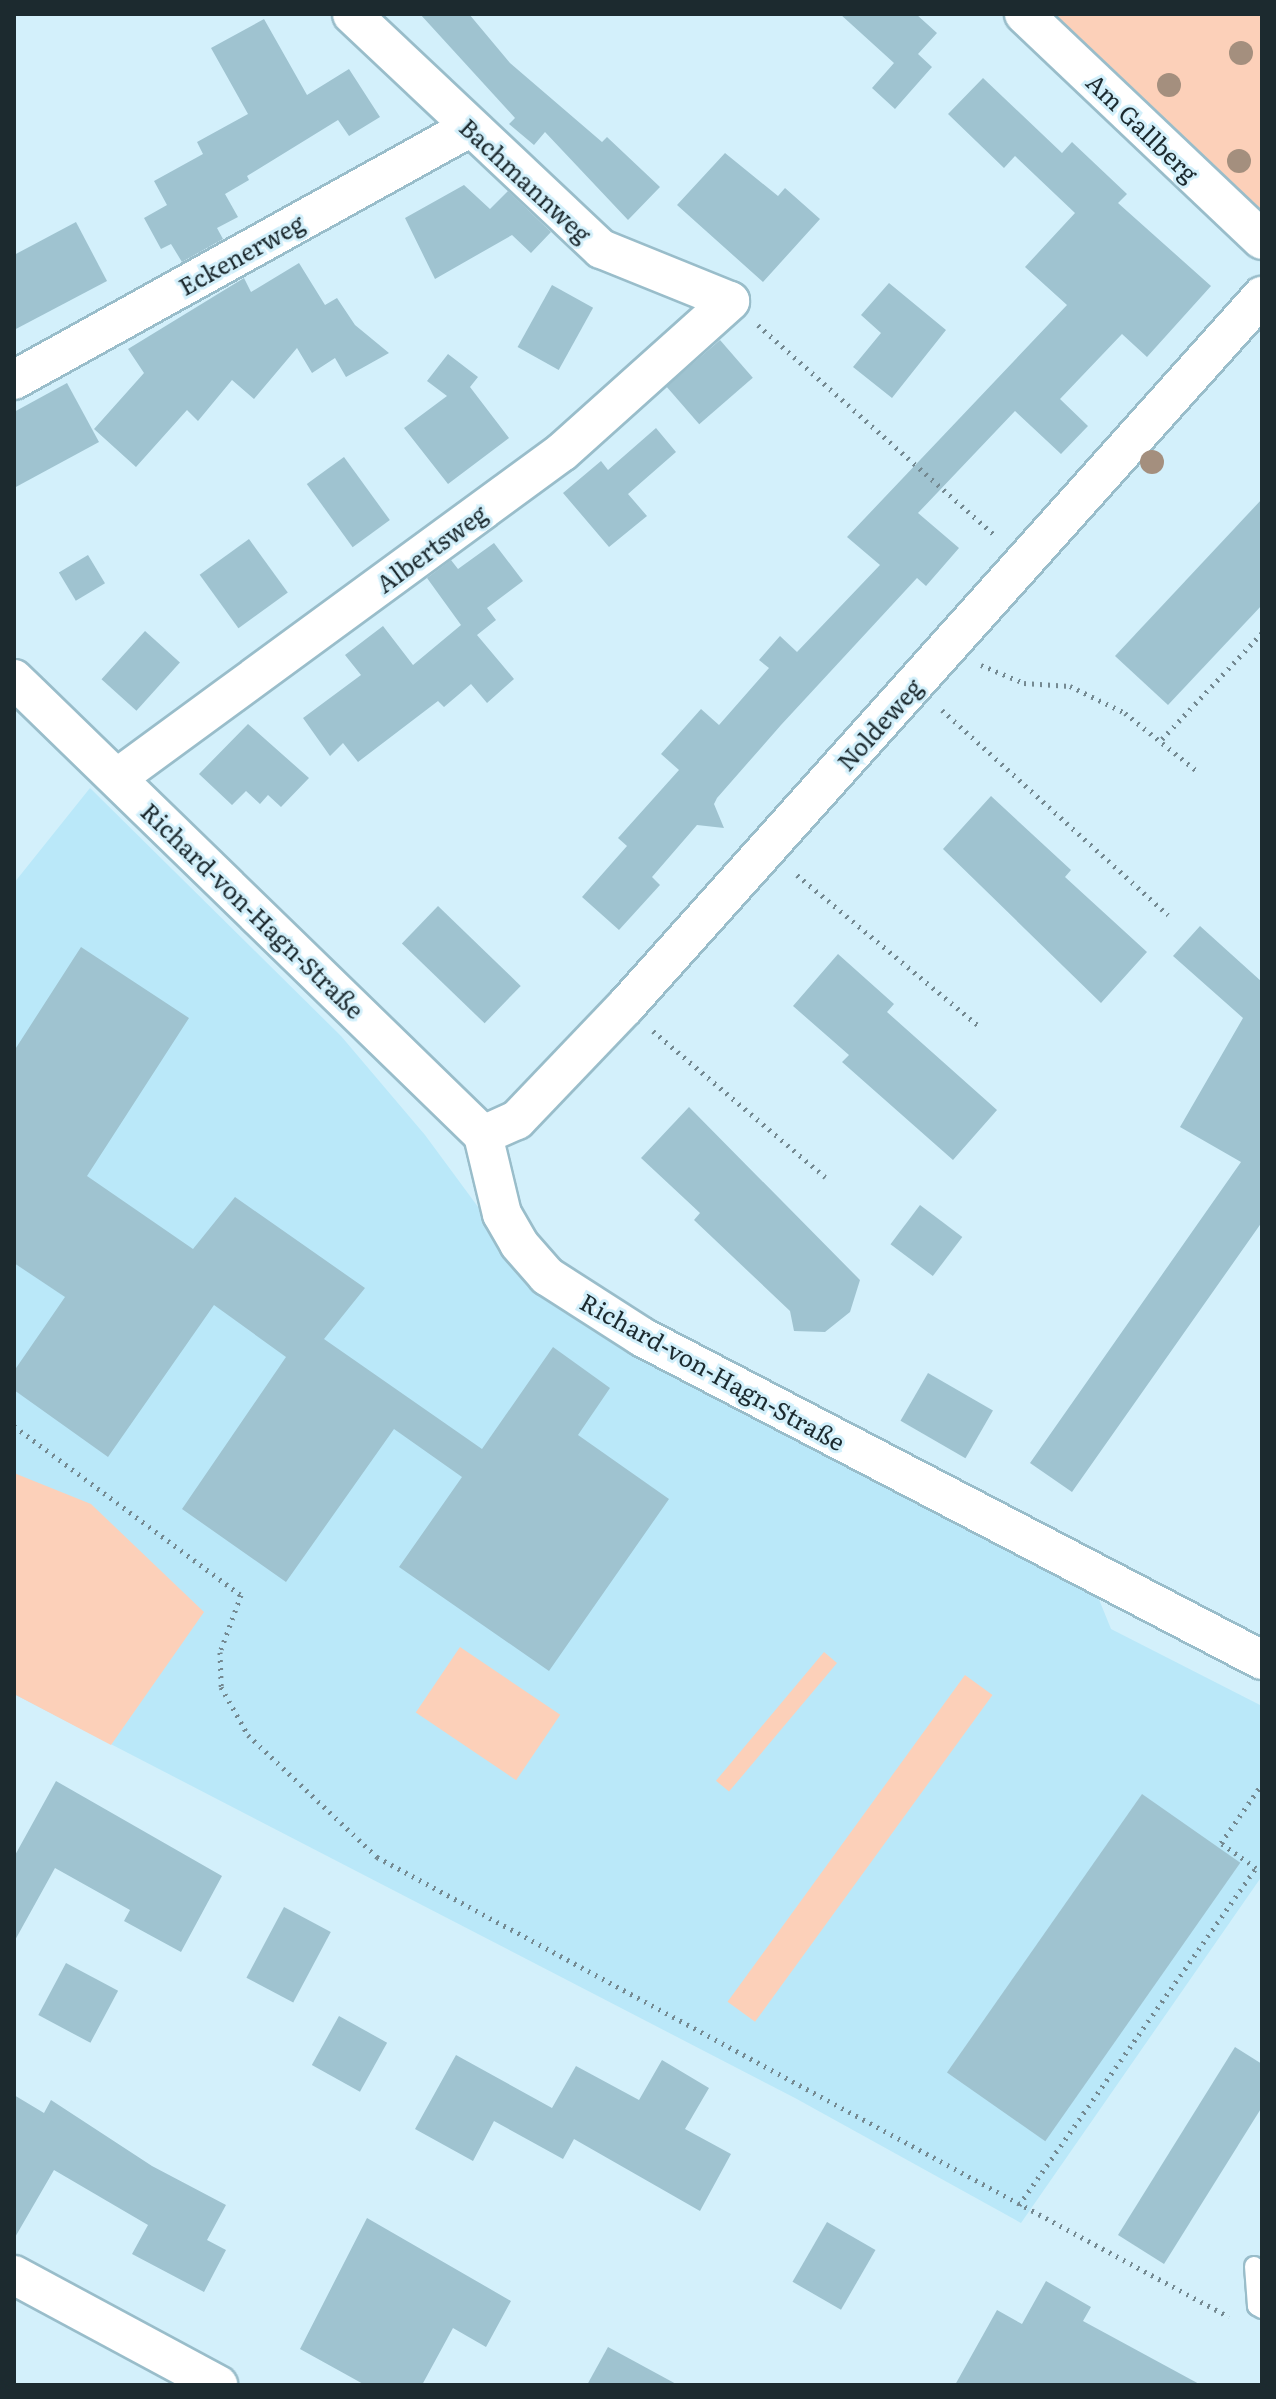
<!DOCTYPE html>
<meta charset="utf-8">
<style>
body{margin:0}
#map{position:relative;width:1276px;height:2399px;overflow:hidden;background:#d3f0fb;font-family:Literata,serif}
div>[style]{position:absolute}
.built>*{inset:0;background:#bae8f9}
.green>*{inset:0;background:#fcd0b9;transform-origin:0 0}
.building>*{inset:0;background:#9fc3d0;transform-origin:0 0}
.path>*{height:5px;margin-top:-2.5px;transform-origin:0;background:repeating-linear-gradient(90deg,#748991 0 2px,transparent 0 8px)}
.roads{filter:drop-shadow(2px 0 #99bdca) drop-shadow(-2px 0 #99bdca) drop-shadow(0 2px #99bdca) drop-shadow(0 -2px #99bdca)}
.service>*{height:18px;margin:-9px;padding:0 9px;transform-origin:9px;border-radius:9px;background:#fff}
.minor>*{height:38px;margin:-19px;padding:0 19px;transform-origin:19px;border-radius:19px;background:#fff}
.trees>*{width:24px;height:24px;margin:-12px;border-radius:50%;background:#a48f7e}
span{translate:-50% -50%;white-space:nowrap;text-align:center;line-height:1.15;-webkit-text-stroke:6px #d3f0fb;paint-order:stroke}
.street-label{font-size:24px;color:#1c2a2f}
.frame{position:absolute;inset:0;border:16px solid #1c2a2f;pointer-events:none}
</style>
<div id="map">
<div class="built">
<i style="clip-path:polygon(90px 788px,341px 1036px,425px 1135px,537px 1287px,1096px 1592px,1111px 1629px,1262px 1706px,1262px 1876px,1021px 2223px,795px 2098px,14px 1694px,14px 883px)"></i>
</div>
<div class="green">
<i style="clip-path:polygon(1043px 14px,1262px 14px,1262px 221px)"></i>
<i style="clip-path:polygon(14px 1473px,91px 1504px,204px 1612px,111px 1745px,14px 1694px)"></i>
<i style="left:460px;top:1647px;width:121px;height:79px;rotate:34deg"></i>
<i style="left:824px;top:1652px;width:17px;height:168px;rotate:40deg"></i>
<i style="left:965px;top:1675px;width:34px;height:404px;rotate:36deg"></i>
</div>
<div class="building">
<i style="clip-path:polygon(420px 14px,469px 14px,510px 63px,602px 142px,607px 137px,660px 187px,628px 220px,545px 132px,534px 145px,509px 124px,515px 118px)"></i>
<i style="clip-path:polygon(840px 14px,916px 14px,937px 33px,918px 54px,932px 67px,895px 109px,872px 88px,894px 63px)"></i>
<i style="clip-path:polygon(264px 19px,307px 95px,349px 69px,380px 117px,349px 136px,338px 120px,247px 176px,249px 180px,225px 194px,238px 217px,217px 228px,223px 239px,182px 262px,171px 244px,161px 249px,144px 218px,167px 205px,154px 181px,203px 154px,197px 142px,248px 114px,211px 48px)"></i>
<i style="clip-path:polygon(983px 78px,1062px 153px,1072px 142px,1127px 194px,1118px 203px,1211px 286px,1147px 357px,1122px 334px,1060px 399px,1088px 426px,1061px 454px,1015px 411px,918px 513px,959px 548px,926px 586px,917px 578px,781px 725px,717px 798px,714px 804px,724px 828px,697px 825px,652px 877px,660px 885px,619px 930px,582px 897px,627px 846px,618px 838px,679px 770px,661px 754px,701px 709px,719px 725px,769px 668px,759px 660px,780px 636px,797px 652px,880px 565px,847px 537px,1067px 305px,1025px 267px,1075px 213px,1015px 156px,1004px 168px,948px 114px)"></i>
<i style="clip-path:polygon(725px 153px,778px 196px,785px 188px,820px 219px,763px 282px,677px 205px)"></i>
<i style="clip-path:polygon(464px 185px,490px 209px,508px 191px,551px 232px,531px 253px,512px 235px,435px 279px,405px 218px)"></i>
<i style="clip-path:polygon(76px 222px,107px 281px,14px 330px,14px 255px)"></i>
<i style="clip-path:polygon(299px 263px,325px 305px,337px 298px,355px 325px,389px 353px,346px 377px,335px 358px,312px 373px,297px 348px,254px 399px,232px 380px,198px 421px,187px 410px,136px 467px,94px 429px,144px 373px,128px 349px,244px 278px,251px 292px)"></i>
<i style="clip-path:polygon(889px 283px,946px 330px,892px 398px,853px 367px,881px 333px,861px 315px)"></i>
<i style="left:552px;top:285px;width:47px;height:71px;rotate:29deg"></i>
<i style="left:720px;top:340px;width:50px;height:71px;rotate:49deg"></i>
<i style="clip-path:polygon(448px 354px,478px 377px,470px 387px,509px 438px,448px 484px,404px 428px,447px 396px,427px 381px)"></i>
<i style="clip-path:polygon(67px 383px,99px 442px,14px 488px,14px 412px)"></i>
<i style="clip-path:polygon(656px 428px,676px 452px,628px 494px,647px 516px,609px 547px,563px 493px,601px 461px,608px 470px)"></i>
<i style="left:344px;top:457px;width:78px;height:46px;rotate:54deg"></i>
<i style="clip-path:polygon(1262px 499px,1262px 605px,1168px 705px,1115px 656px)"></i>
<i style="left:249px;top:539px;width:66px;height:61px;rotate:54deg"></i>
<i style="clip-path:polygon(494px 543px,523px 581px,487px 608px,496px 620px,477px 635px,514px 679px,487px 703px,471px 684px,444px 707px,438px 701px,358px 762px,343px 743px,330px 756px,303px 718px,361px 675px,345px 655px,383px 626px,413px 665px,461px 625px,427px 578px,451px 560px,458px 569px)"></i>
<i style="left:88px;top:555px;width:33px;height:34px;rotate:59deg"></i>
<i style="left:145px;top:631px;width:47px;height:65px;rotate:42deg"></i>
<i style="clip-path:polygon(248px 724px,309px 778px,281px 807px,268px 795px,260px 804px,246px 791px,232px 805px,199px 774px)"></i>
<i style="clip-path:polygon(991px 796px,1071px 870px,1065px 877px,1147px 952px,1101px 1003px,943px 849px)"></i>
<i style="left:438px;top:906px;width:115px;height:52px;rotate:44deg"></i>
<i style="clip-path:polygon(1200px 926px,1262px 982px,1262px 1222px,1072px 1492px,1030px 1463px,1241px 1162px,1180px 1127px,1243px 1018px,1173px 956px)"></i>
<i style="clip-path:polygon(81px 947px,189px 1018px,87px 1176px,193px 1249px,235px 1197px,365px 1288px,324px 1339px,482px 1449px,553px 1347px,610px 1388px,578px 1435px,669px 1499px,549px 1671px,399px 1567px,462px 1477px,394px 1429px,286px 1582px,182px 1509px,286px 1357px,214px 1305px,108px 1457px,14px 1390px,14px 1371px,65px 1297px,14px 1263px,14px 1051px)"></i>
<i style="clip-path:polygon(838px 954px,894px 1004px,887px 1012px,997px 1110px,953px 1160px,842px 1062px,849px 1055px,793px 1006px)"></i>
<i style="clip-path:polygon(689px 1107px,860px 1280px,850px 1312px,825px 1332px,794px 1331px,790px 1311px,694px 1220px,700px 1213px,641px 1158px)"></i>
<i style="left:920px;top:1205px;width:53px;height:49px;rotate:37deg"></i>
<i style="left:928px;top:1373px;width:75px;height:55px;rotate:30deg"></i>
<i style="clip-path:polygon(56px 1781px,222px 1876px,181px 1952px,124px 1921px,130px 1910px,55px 1868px,14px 1942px,14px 1857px)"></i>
<i style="left:1142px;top:1794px;width:120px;height:340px;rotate:35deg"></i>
<i style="left:284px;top:1907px;width:53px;height:80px;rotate:28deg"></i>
<i style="left:66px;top:1963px;width:59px;height:59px;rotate:28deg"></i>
<i style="left:339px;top:2016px;width:55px;height:56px;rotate:29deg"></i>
<i style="clip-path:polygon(1235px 2047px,1262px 2064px,1262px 2107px,1164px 2264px,1118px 2235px)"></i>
<i style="clip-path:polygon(456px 2055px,552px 2108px,576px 2066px,639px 2100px,662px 2060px,709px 2088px,685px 2129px,731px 2154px,700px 2211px,574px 2139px,563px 2159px,494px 2121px,473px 2161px,415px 2129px)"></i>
<i style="clip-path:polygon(14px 2095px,44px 2113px,51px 2100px,152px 2166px,226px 2205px,207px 2240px,226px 2250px,204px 2292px,132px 2254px,148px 2225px,54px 2170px,14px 2239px)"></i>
<i style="clip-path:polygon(367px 2218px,511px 2301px,486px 2347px,453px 2328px,422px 2385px,365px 2385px,300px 2349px)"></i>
<i style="left:827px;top:2222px;width:56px;height:69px;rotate:30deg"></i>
<i style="clip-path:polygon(1046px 2281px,1091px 2307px,1083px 2321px,1201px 2385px,955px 2385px,997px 2310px,1022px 2324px)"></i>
<i style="clip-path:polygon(608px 2347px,678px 2385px,587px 2385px)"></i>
</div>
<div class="path">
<i style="left:758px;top:325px;width:318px;rotate:41.6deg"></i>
<i style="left:981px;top:665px;width:47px;rotate:22.7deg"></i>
<i style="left:1024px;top:683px;width:46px;rotate:3.7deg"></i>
<i style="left:1070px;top:686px;width:61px;rotate:26.1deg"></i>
<i style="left:1125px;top:713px;width:92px;rotate:38.9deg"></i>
<i style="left:942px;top:710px;width:305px;rotate:42.2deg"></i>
<i style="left:1162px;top:739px;width:146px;rotate:-46.7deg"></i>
<i style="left:797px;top:875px;width:239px;rotate:39.7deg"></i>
<i style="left:653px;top:1031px;width:226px;rotate:40.3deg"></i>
<i style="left:14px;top:1426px;width:283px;rotate:36.7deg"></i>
<i style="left:241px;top:1595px;width:61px;rotate:110.2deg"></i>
<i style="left:220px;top:1652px;width:35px;rotate:88deg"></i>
<i style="left:221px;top:1687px;width:55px;rotate:60.6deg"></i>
<i style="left:248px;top:1735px;width:178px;rotate:43.4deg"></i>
<i style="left:377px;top:1857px;width:968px;rotate:28.36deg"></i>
<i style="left:1019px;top:2205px;width:412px;rotate:-54.9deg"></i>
<i style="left:1256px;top:1868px;width:43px;rotate:-144.5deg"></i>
<i style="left:1221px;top:1843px;width:72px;rotate:-55.2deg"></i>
</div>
<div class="roads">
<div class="service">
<i style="left:1254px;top:2266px;width:40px;rotate:85.7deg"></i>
<i style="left:1257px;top:2306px;width:6px;rotate:31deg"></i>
</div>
<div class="minor">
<i style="left:1024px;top:14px;width:328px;rotate:43.5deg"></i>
<i style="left:14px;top:380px;width:520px;rotate:-28.98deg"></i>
<i style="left:14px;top:679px;width:654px;rotate:44.19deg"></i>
<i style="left:483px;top:1135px;width:81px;rotate:76.5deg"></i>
<i style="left:502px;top:1214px;width:34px;rotate:60deg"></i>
<i style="left:519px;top:1244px;width:43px;rotate:48.8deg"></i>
<i style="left:547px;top:1276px;width:113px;rotate:32.7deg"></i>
<i style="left:642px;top:1337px;width:699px;rotate:27.52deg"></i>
<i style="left:117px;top:778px;width:552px;rotate:-36.23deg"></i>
<i style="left:562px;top:452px;width:226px;rotate:-41.9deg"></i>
<i style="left:730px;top:301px;width:139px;rotate:-158deg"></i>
<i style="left:601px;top:249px;width:342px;rotate:-136.7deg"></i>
<i style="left:483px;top:1135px;width:37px;rotate:-24deg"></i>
<i style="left:517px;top:1120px;width:156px;rotate:-46.3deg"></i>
<i style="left:625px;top:1007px;width:955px;rotate:-48.14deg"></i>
<i style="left:14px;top:2275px;width:232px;rotate:28.3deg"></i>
</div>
</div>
<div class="trees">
<i style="left:1241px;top:53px"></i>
<i style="left:1169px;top:85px"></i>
<i style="left:1239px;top:161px"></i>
<i style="left:1152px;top:462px"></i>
</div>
<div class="street-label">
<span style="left:1143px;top:127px;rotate:44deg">Am Gallberg</span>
<span style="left:526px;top:180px;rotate:43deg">Bachmannweg</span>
<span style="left:241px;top:254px;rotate:-29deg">Eckenerweg</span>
<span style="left:431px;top:548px;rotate:-36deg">Albertsweg</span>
<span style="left:879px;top:724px;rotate:-48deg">Noldeweg</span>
<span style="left:253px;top:910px;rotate:44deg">Richard-von-Hagn-Straße</span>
<span style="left:713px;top:1371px;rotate:29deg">Richard-von-Hagn-Straße</span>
</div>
<div class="frame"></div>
</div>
